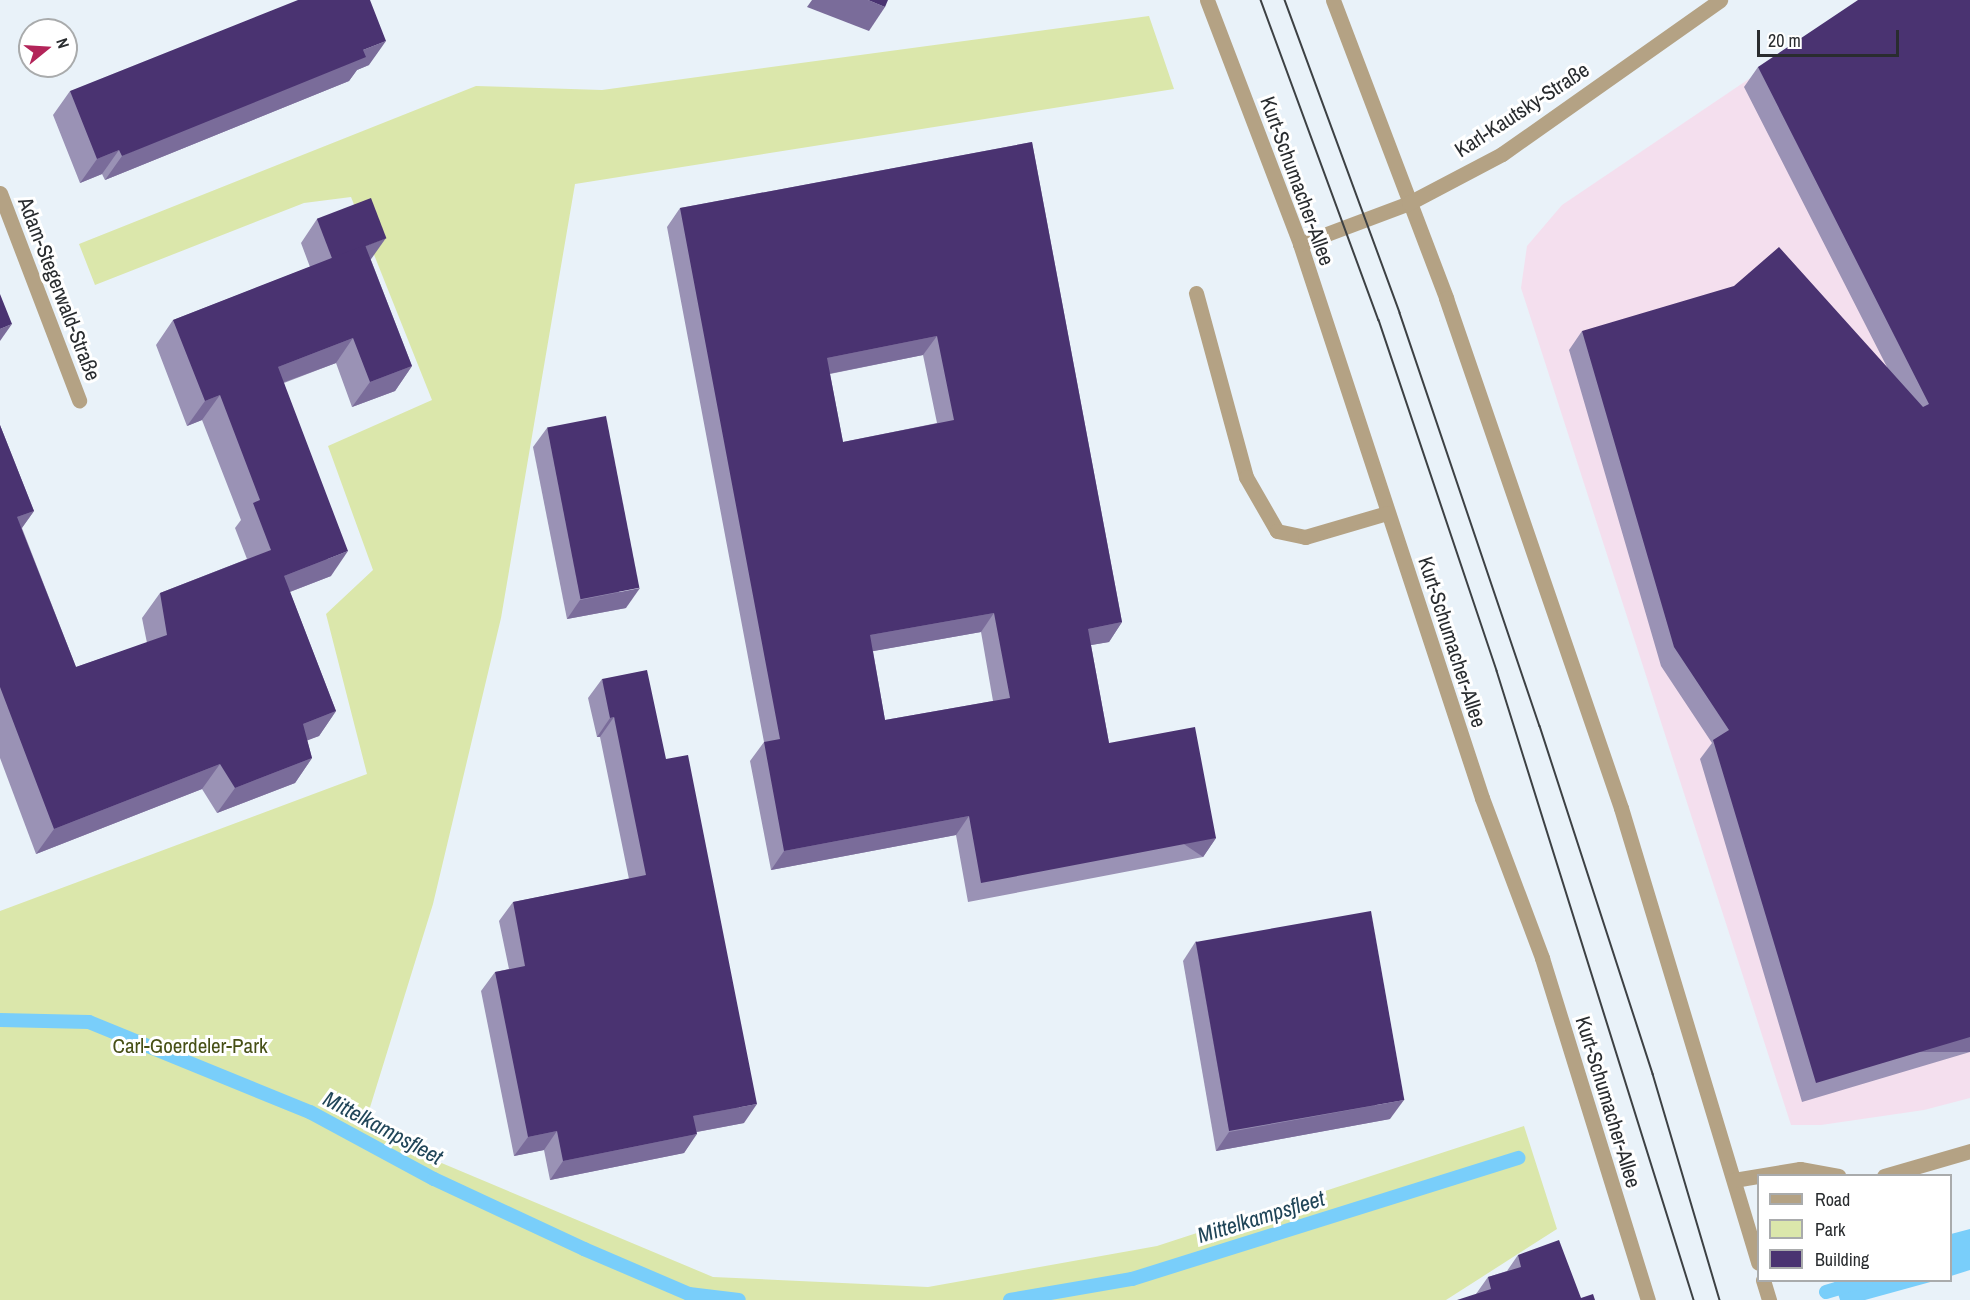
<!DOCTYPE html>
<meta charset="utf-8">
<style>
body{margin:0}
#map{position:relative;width:1970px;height:1300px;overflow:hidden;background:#e9f2f9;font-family:"Archivo Narrow",sans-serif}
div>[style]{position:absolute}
.commercial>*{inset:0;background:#f4dfee}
.green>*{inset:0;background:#dbe7ab}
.water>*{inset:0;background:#79cefa}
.stream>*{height:14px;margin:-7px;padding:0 7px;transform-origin:7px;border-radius:7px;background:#79cefa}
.minor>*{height:15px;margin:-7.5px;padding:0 7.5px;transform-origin:7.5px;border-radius:7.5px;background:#b4a284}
.tram>*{height:1.5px;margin:-0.75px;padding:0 0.75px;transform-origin:0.75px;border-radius:0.75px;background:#3d4144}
.wall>*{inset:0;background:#9a92b5}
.shaded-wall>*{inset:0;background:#7a6c9a;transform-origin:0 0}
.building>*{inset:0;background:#4a3371;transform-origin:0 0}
span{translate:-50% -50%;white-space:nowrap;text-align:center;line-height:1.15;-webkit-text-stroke:6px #fff;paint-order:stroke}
.street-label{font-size:21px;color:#292c2f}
.park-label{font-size:21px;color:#475016}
.water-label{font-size:22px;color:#204558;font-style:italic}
.legend{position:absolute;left:1757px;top:1174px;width:195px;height:108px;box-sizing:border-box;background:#fff;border:2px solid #a9abac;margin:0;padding:8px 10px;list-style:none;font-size:18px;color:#292c2f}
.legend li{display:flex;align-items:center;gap:12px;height:30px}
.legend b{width:30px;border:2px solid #a9abac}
.north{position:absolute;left:18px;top:18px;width:60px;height:60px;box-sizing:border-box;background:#fff;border:2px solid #a9abac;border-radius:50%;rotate:72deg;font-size:16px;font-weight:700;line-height:24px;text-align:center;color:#292c2f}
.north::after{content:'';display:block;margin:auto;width:21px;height:27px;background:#b32459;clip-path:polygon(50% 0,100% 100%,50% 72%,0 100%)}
.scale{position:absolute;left:1757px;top:30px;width:142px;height:27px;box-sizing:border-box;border:3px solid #292c2f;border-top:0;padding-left:8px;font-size:18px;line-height:21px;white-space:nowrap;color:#292c2f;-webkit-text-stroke:4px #fff;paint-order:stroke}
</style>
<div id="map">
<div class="commercial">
<i style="clip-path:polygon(1970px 0,1970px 1098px,1924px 1110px,1821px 1125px,1791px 1125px,1521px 288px,1527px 246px,1562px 205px,1844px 15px)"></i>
</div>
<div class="green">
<i style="clip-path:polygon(1149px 16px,1174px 89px,575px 184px,501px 618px,433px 904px,363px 1130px,713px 1277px,928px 1287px,1157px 1246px,1524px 1126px,1557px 1229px,1446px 1300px,0 1300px,0 911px,367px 774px,326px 614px,373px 570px,328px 446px,432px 400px,351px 197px,304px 203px,95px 285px,79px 244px,476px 86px,602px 90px)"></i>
</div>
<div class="water">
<i style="clip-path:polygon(1970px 1229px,1970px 1270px,1951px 1276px,1951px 1234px)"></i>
<i style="clip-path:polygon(1834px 1281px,1834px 1280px,1934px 1281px,1865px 1300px,1840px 1300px)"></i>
</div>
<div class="stream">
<i style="left:0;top:1020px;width:89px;rotate:1.3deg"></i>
<i style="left:89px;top:1022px;width:239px;rotate:22.2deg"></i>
<i style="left:310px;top:1112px;width:141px;rotate:28.4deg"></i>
<i style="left:434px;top:1179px;width:166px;rotate:25deg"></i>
<i style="left:584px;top:1249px;width:114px;rotate:23.2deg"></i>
<i style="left:689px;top:1294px;width:50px;rotate:6.8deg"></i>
<i style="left:1826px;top:1292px;width:42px;rotate:-16.7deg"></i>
<i style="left:1010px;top:1300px;width:124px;rotate:-9.8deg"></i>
<i style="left:1132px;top:1279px;width:405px;rotate:-17.4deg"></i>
</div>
<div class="minor">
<i style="left:1207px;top:0;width:261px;rotate:69.1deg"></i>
<i style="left:1300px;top:244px;width:583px;rotate:71.81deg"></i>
<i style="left:1482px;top:798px;width:171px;rotate:69.4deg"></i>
<i style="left:1542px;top:958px;width:358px;rotate:72.8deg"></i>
<i style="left:1333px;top:0;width:319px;rotate:69.2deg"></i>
<i style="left:1446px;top:298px;width:539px;rotate:71.06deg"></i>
<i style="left:1621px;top:808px;width:475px;rotate:73.2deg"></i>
<i style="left:0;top:193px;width:222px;rotate:69.1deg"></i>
<i style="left:1300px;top:244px;width:116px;rotate:-20.6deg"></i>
<i style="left:1409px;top:203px;width:105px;rotate:-27.8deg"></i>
<i style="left:1502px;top:154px;width:267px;rotate:-35.2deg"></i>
<i style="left:1196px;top:293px;width:191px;rotate:74.8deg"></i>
<i style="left:1246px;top:477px;width:62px;rotate:60.1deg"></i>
<i style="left:1277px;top:531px;width:29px;rotate:12deg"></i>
<i style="left:1305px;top:537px;width:85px;rotate:-16.3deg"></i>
<i style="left:1884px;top:1176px;width:90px;rotate:-16.2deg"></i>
<i style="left:1734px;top:1180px;width:67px;rotate:-9.5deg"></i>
<i style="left:1800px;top:1169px;width:39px;rotate:10deg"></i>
<i style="left:1763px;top:1280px;width:21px;rotate:73deg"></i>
</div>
<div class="tram">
<i style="left:1261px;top:0;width:341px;rotate:69.8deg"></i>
<i style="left:1379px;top:320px;width:370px;rotate:71.4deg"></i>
<i style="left:1497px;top:671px;width:659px;rotate:72.61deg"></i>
<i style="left:1285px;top:0;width:333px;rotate:69.8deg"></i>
<i style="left:1400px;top:313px;width:436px;rotate:71.3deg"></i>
<i style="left:1540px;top:726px;width:366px;rotate:72deg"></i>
<i style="left:1653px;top:1074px;width:236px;rotate:73.5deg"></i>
</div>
<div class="wall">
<i style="clip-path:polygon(1970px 0,1970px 1052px,1802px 1102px,1700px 759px,1712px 743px,1661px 666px,1569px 350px,1582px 331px,1887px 367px,1744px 87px,1758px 67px)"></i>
<i style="clip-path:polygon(369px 65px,357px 70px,349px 81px,105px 180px,102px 174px,80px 183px,53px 115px,70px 91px)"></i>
<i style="clip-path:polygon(evenodd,1032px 142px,1122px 622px,1109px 642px,1091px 645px,1109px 743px,1216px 838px,1203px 857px,968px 902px,956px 835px,771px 870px,750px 761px,764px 742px,667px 227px,680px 208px,1032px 142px,923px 355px,937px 423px,843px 442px,830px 374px,923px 355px,1032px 142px,981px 632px,993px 701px,885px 720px,873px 651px,981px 632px)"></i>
<i style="clip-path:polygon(317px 219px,371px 260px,412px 366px,395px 391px,352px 407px,336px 363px,284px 383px,331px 576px,290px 592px,336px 711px,319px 736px,307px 740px,312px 758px,295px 783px,217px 813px,202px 789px,36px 854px,0 758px,0 425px,34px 511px,22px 528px,76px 667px,147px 643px,142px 618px,160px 593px,247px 559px,235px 528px,241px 520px,202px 420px,187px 426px,156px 345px,173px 320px,310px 267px,301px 243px)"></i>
<i style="clip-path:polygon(547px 428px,626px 608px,567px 619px,533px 447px)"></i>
<i style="clip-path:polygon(602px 679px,744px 1123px,697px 1132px,684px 1153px,550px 1180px,544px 1150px,514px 1156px,481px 991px,495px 972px,509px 969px,499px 921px,513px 902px,629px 879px,600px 737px,597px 737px,588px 698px)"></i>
<i style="clip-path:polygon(1196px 941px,1390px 1119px,1216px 1151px,1183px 961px)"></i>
<i style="clip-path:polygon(1518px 1255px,1581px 1298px,1476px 1294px,1488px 1277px,1507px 1271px)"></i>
</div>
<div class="shaded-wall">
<i style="clip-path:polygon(812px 0,868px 0,885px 7px,869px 31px,807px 7px)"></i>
<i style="clip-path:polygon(386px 41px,369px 65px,357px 70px,349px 81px,105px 180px,122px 156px,363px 50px)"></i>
<i style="clip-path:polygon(119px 150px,102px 174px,80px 183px,97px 159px)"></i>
<i style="clip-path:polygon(386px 238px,369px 262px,333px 258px)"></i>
<i style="clip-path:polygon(12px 324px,0 341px,0 329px)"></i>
<i style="clip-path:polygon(937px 336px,923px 355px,813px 377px,827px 358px)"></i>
<i style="clip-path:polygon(353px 338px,336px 363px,260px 391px,278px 367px)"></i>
<i style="clip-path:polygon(412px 366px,395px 391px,352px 407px,370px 382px)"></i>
<i style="clip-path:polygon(220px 395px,202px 420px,187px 426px,205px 401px)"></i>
<i style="clip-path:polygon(34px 511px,16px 536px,17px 517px)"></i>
<i style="clip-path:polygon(348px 551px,331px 576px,266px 601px,284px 576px)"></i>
<i style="clip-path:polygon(640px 588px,626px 608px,567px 619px,580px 600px)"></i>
<i style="clip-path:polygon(994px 613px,981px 632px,857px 654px,870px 635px)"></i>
<i style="clip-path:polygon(1122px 622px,1109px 642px,1074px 648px,1088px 629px)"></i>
<i style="clip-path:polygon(336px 711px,319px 736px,285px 749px,303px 724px)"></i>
<i style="clip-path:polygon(614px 717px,600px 737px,597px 737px,610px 718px)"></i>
<i style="clip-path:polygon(312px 758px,295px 783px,217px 813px,235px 788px)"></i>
<i style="clip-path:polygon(220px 764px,202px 789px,36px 854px,54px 829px)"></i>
<i style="clip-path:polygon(969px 816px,956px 835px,771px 870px,784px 851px)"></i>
<i style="left:1216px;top:838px;width:23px;height:239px;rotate:124deg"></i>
<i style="left:1970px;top:1037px;width:15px;height:161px;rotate:90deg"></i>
<i style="clip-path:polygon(1404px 1100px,1390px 1119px,1216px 1151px,1229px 1132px)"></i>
<i style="clip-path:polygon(757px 1104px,744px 1123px,680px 1135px,693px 1116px)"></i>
<i style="clip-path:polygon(557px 1131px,544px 1150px,514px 1156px,528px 1137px)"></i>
<i style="clip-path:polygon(697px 1134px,684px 1153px,550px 1180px,563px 1161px)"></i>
</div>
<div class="building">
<i style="clip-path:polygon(298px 0,370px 0,386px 41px,363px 50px,366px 57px,122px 156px,119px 150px,97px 159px,70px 91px)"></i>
<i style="clip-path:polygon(868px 0,888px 0,885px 7px)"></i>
<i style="clip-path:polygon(1858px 0,1970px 0,1970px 1037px,1816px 1083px,1713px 740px,1729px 730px,1674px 647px,1582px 331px,1734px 286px,1779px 247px,1923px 407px,1929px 404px,1758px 67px)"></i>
<i style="clip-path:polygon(evenodd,1032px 142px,1122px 622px,1088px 629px,1109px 743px,1195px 727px,1216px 838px,981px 883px,969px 816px,784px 851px,764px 742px,780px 739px,680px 208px,1032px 142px,937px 336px,954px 420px,843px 442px,827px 358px,937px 336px,1032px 142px,994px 613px,1010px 698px,885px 720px,870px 635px,994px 613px)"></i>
<i style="left:371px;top:198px;width:43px;height:58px;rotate:69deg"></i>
<i style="clip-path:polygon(365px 245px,412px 366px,370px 382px,353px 338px,278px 367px,348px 551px,284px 576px,336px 711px,303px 724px,312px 758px,235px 788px,220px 764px,54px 829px,0 687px,0 425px,34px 511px,17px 517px,76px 667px,167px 635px,160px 593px,271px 550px,253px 503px,260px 500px,220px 395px,205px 401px,173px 320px)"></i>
<i style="clip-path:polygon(0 294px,12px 324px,0 329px)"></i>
<i style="left:606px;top:416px;width:175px;height:60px;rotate:79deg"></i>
<i style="clip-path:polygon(647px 670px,666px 759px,688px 755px,757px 1104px,693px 1116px,697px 1134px,563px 1161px,557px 1131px,528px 1137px,495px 972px,525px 966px,513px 902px,646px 875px,614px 717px,610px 718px,602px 679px)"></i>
<i style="left:1371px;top:911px;width:192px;height:178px;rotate:80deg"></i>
<i style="clip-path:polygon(1559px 1240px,1581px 1298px,1593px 1294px,1595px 1300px,1457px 1300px,1491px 1289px,1488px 1277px,1521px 1267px,1518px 1255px)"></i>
</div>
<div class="street-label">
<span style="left:1522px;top:110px;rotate:-33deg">Karl-Kautsky-Straße</span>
<span style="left:1297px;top:181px;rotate:70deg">Kurt-Schumacher-Allee</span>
<span style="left:59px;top:289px;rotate:69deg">Adam-Stegerwald-Straße</span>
<span style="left:1452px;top:642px;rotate:72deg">Kurt-Schumacher-Allee</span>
<span style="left:1608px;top:1102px;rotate:73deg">Kurt-Schumacher-Allee</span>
</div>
<div class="park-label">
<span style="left:190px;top:1046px">Carl-Goerdeler-Park</span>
</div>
<div class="water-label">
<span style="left:383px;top:1128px;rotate:28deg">Mittelkampsfleet</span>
<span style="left:1261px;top:1217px;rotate:-17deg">Mittelkampsfleet</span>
</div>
<ul class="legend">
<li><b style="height:8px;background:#b4a284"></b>Road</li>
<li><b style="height:16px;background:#dbe7ab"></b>Park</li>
<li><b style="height:16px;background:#4a3371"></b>Building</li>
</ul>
<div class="north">N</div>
<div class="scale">20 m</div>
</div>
